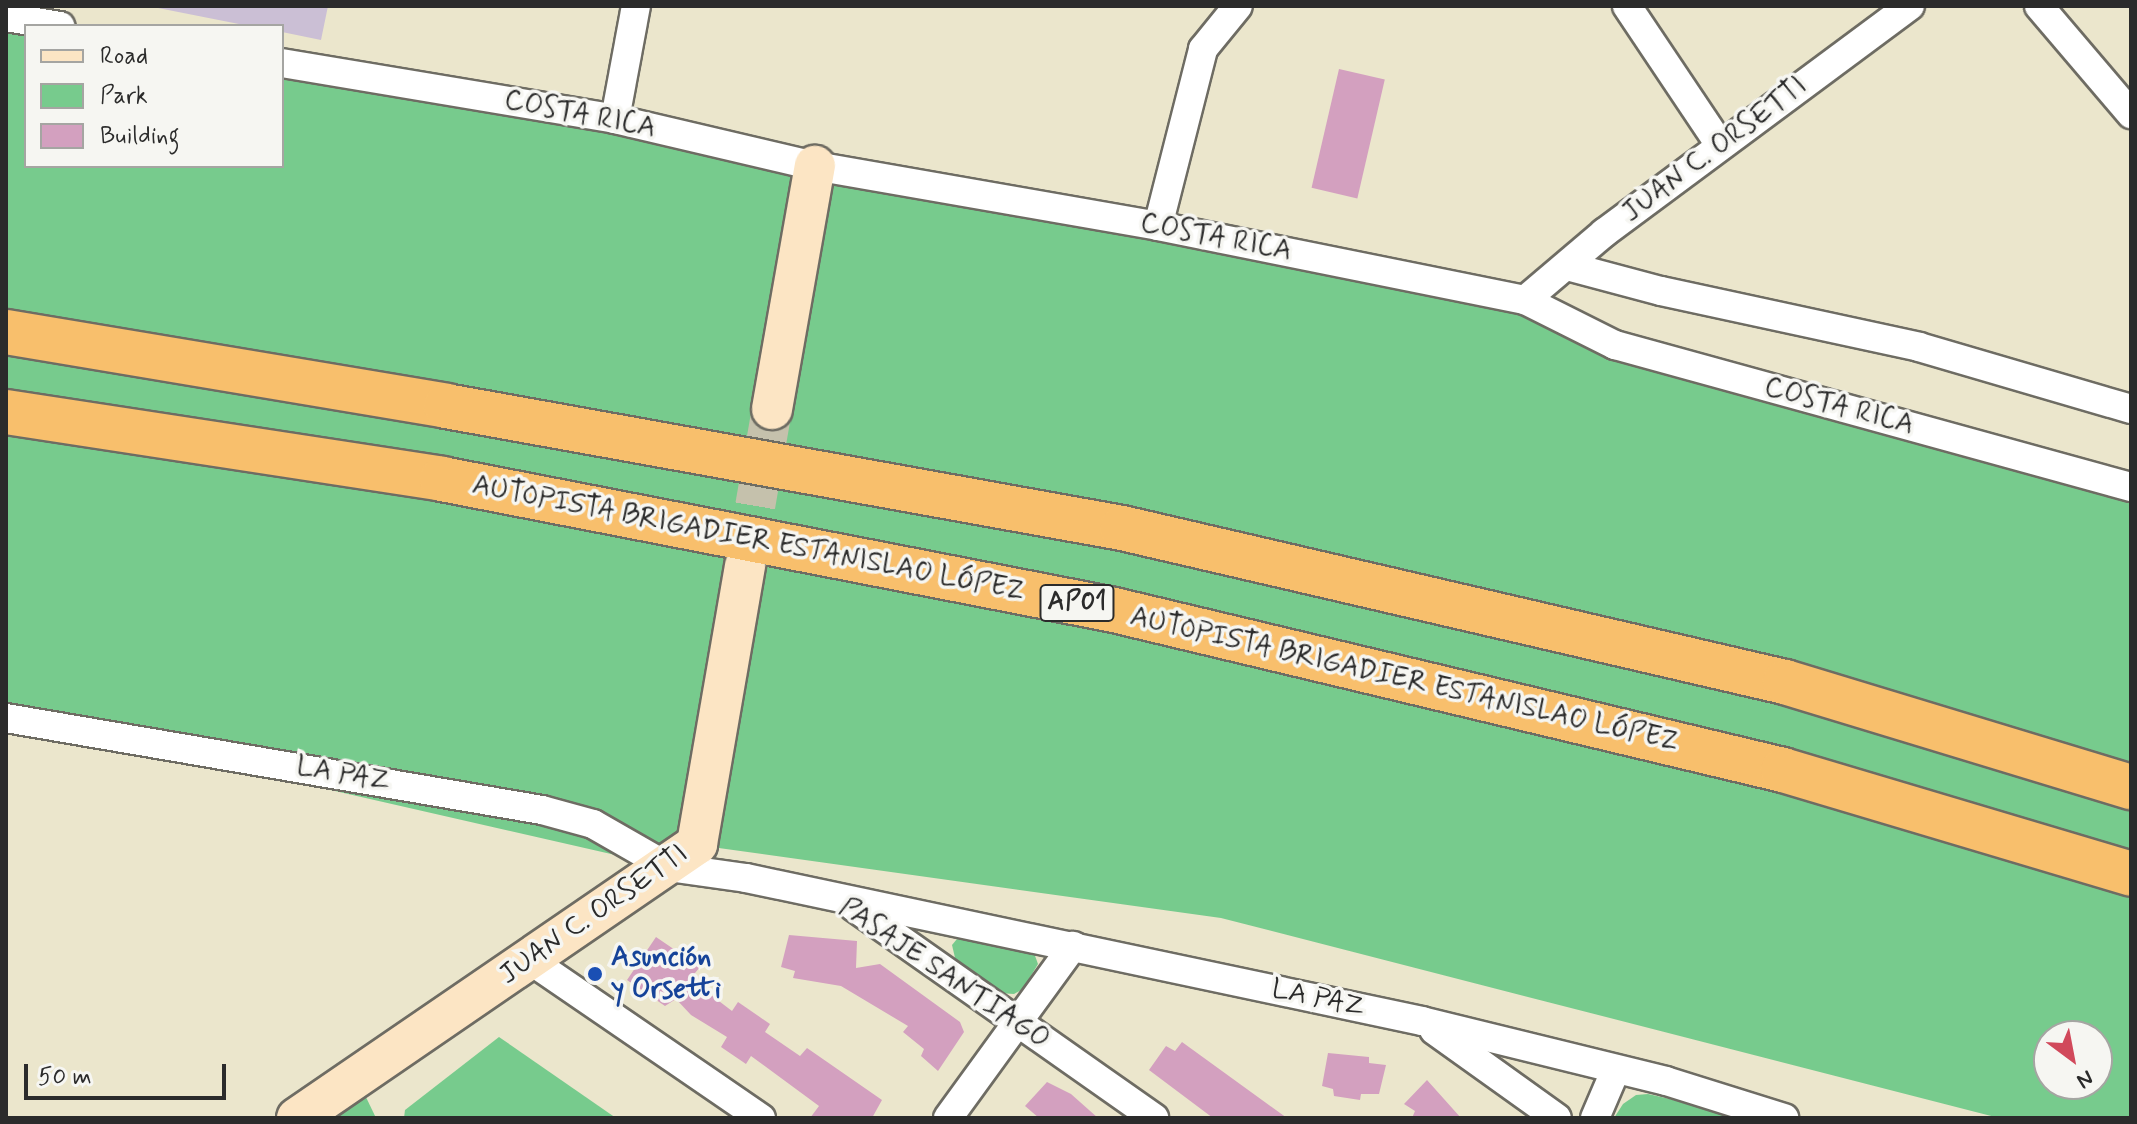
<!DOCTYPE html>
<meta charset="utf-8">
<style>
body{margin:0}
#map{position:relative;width:2137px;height:1124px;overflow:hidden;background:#ebe6cc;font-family:Mynerve,sans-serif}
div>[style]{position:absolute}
.industrial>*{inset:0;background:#cbbfd5}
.green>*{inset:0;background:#77cb8d}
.building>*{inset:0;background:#d3a0bf;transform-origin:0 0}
.secondary-tunnel>*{height:40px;margin-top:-20px;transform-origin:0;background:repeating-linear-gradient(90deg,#c5c1ac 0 40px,transparent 0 60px)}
.roads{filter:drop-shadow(2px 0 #6e6c63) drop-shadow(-2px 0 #6e6c63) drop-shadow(0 2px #6e6c63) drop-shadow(0 -2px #6e6c63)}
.street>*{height:28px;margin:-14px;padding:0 14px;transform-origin:14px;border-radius:14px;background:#fff}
.secondary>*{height:40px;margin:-20px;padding:0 20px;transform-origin:20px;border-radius:20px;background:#fce5c4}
.highway>*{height:44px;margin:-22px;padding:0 22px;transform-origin:22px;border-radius:22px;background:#f8bf6c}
.dots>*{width:22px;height:22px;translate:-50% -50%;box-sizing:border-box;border:4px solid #f6f6f2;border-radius:50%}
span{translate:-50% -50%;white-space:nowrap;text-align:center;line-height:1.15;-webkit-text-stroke:7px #f6f6f2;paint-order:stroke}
.shield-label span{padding:2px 6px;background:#f6f6f2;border:2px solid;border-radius:6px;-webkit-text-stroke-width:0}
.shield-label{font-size:26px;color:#2b2b2b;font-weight:700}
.street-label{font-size:28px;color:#2b2b2b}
.transit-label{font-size:28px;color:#164399;font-weight:700}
.left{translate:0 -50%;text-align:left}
.frame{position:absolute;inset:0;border:8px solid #2b2b2b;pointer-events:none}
.legend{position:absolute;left:24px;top:24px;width:260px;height:144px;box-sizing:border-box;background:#f6f6f2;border:2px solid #a5a5a2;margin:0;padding:10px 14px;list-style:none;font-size:24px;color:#2b2b2b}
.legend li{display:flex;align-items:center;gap:16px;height:40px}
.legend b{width:40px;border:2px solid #a5a5a2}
.north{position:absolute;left:2033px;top:1020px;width:80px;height:80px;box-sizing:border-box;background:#f6f6f2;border:2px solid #a5a5a2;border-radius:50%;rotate:148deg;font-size:22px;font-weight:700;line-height:32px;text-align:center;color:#2b2b2b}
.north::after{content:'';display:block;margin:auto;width:28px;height:36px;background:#d1495b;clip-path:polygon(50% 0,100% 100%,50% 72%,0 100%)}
.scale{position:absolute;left:24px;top:1064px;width:202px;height:36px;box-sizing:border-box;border:4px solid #2b2b2b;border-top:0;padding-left:10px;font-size:24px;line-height:28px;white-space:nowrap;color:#2b2b2b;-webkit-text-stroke:6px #f6f6f2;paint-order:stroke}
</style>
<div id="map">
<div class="industrial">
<i style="clip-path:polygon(148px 6px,328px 6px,321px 40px,282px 32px,282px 26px,249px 26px)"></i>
</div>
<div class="green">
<i style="clip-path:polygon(evenodd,6px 17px,26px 26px,26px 166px,282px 166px,282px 63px,1525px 300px,1615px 345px,2131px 487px,2131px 1118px,1999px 1118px,1221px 918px,697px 845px,668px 867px,6px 716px,6px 17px,2049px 1036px,2097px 1036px,2097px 1084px,2049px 1084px,2049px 1036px)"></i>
<i style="clip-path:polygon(957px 939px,1034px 953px,1038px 964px,1023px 989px,1014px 994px,998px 993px,956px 962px,952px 945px)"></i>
<i style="clip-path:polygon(499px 1037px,616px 1118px,404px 1118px,405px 1110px)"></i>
<i style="clip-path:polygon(364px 1093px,376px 1118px,329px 1118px)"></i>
<i style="clip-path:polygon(1648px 1094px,1670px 1099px,1732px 1118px,1614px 1118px,1623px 1104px,1636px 1095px)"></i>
</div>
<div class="building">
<i style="left:1339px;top:69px;width:47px;height:122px;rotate:13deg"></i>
<i style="clip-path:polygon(789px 935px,857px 941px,856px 968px,880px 964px,960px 1022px,964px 1032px,938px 1071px,921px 1056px,924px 1049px,903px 1032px,908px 1026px,841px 986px,793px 978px,795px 971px,781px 967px)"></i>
<i style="clip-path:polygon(656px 937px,700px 967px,690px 979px,732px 1011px,738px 1002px,770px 1024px,765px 1032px,800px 1056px,807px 1048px,882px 1100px,872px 1118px,810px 1118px,819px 1106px,751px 1056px,746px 1064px,721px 1047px,727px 1037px,691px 1015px,676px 999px,665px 1006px,627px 980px)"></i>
<i style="clip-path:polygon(1182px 1042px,1287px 1118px,1213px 1118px,1149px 1070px,1166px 1046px,1175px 1051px)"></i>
<i style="clip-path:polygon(1328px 1053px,1369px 1057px,1369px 1063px,1386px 1065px,1379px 1094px,1361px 1094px,1360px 1100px,1334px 1096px,1333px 1089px,1322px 1086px)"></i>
<i style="clip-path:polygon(1427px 1080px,1461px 1118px,1412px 1118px,1415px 1111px,1404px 1104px)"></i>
<i style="clip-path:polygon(1047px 1082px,1071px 1094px,1098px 1118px,1039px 1118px,1025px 1106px)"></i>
</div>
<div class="secondary-tunnel">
<i style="left:745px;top:565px;width:158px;rotate:-80.2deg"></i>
</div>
<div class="roads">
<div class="street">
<i style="left:1627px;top:6px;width:167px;rotate:56.2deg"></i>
<i style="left:2039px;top:6px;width:142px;rotate:49.6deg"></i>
<i style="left:6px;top:17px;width:55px;rotate:9.5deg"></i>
<i style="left:282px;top:63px;width:338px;rotate:9.5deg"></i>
<i style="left:615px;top:119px;width:205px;rotate:13.2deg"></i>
<i style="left:815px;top:166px;width:348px;rotate:9.9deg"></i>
<i style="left:1158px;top:226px;width:374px;rotate:11.4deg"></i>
<i style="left:1525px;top:300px;width:101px;rotate:26.6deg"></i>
<i style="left:1615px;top:345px;width:535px;rotate:15.39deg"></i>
<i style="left:615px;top:119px;width:115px;rotate:-79.5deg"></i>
<i style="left:1158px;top:226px;width:183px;rotate:-75.7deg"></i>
<i style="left:1203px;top:49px;width:55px;rotate:-50.9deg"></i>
<i style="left:1567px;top:266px;width:97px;rotate:14.9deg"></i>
<i style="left:1661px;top:291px;width:264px;rotate:12.2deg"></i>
<i style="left:1919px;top:347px;width:221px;rotate:16.3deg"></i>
<i style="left:1525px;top:300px;width:104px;rotate:-40.3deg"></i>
<i style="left:1604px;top:233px;width:381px;rotate:-36.6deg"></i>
<i style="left:6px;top:718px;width:544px;rotate:9.74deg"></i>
<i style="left:542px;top:810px;width:53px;rotate:15.4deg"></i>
<i style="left:593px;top:824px;width:86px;rotate:29.8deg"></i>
<i style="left:668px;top:867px;width:79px;rotate:8deg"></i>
<i style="left:746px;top:878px;width:691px;rotate:11.94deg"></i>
<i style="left:1422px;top:1021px;width:251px;rotate:13.8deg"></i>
<i style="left:1666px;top:1081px;width:124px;rotate:17.4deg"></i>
<i style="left:854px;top:907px;width:367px;rotate:35.1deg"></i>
<i style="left:530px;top:960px;width:280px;rotate:34.4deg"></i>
<i style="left:1434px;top:1030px;width:151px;rotate:35.6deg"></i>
<i style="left:948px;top:1118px;width:213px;rotate:-54deg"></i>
<i style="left:1595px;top:1118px;width:53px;rotate:-66.8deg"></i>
</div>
<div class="secondary">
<i style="left:772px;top:409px;width:247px;rotate:-80deg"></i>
<i style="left:297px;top:1118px;width:485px;rotate:-34.4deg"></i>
<i style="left:697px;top:844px;width:283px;rotate:-80.2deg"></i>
</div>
<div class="highway">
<i style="left:6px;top:332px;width:446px;rotate:9.5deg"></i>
<i style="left:446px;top:406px;width:687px;rotate:10.23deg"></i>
<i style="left:1122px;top:528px;width:681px;rotate:13.08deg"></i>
<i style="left:1785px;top:682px;width:362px;rotate:16.9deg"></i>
<i style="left:6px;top:412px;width:441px;rotate:8.7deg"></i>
<i style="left:442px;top:479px;width:685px;rotate:11.03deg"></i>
<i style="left:1114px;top:610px;width:688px;rotate:13.45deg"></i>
<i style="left:1783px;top:770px;width:363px;rotate:16.6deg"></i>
</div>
</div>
<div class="dots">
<i style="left:595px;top:974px;background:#1a4fb4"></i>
</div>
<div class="shield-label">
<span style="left:1077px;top:603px">AP01</span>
</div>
<div class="street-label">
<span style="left:580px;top:115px;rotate:11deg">COSTA RICA</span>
<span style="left:1715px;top:150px;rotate:-37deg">JUAN C. ORSETTI</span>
<span style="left:1216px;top:238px;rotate:11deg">COSTA RICA</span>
<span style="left:1839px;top:407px;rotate:15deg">COSTA RICA</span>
<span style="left:748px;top:539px;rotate:11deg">AUTOPISTA BRIGADIER ESTANISLAO LÓPEZ</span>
<span style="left:1404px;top:680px;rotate:13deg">AUTOPISTA BRIGADIER ESTANISLAO LÓPEZ</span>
<span style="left:343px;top:775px;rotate:10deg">LA PAZ</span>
<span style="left:594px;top:915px;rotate:-35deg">JUAN C. ORSETTI</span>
<span style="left:944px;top:974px;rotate:34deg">PASAJE SANTIAGO</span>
<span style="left:1318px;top:999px;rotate:12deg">LA PAZ</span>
</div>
<div class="transit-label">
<span class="left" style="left:611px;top:974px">Asunción<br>y Orsetti</span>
</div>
<div class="frame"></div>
<ul class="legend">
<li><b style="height:10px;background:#fce5c4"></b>Road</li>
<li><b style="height:22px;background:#77cb8d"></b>Park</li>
<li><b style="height:22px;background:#d3a0bf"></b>Building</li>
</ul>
<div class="north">N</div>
<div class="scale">50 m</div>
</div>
